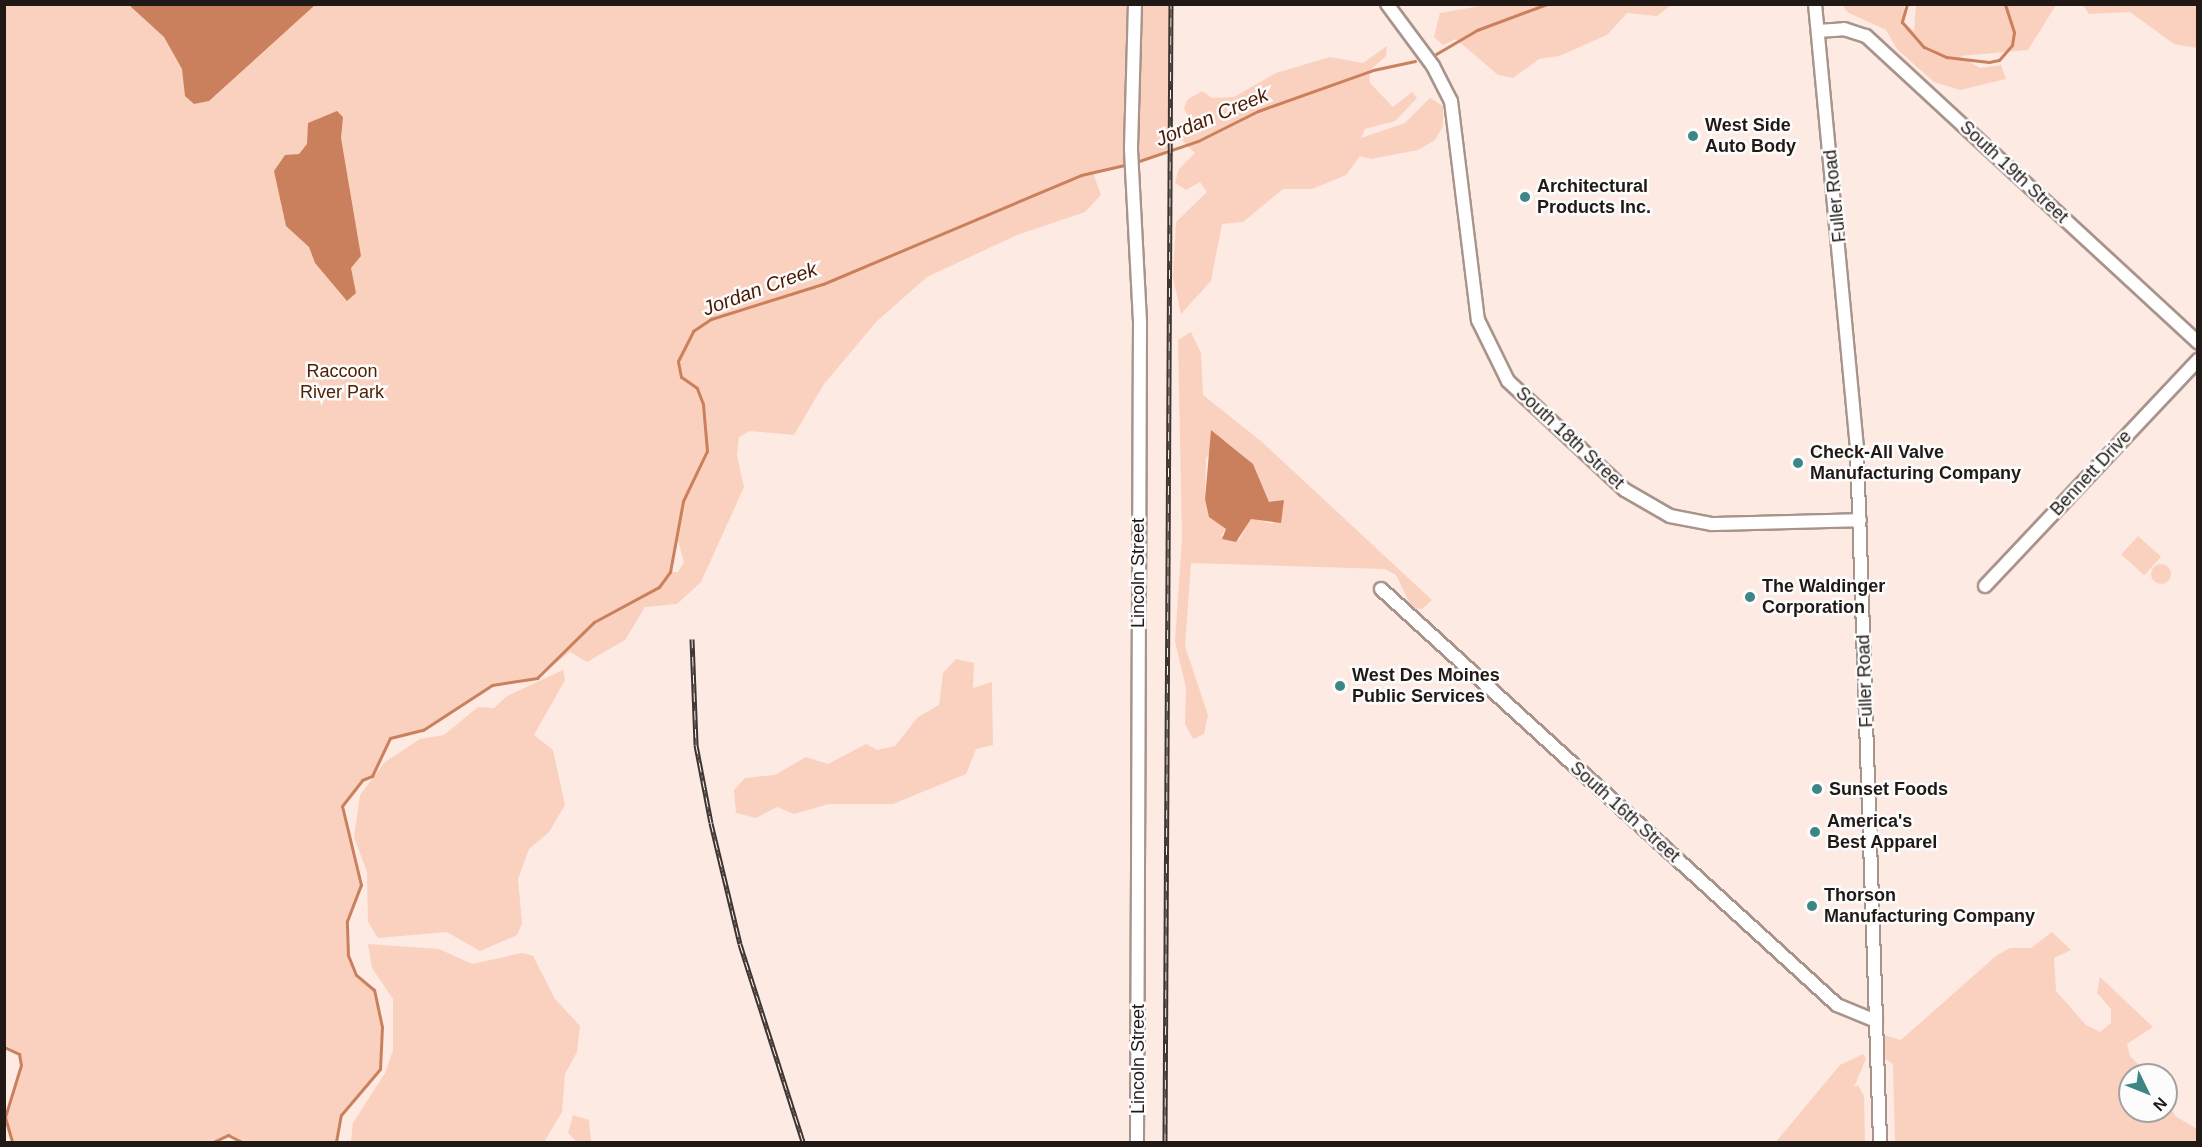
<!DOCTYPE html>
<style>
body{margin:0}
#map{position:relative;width:2202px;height:1147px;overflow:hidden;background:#fceae3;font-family:Arial,sans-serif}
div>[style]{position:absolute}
.green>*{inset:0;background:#fad1be;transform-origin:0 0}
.round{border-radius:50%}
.water>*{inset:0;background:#cb805d}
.stream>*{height:3px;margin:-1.5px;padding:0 1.5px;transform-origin:1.5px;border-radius:1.5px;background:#cb805d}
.roads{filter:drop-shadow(2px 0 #a8948b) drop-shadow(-2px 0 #a8948b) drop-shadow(0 2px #a8948b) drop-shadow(0 -2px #a8948b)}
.minor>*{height:12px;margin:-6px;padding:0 6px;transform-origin:6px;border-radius:6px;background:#fff}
.rail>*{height:5px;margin-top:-2.5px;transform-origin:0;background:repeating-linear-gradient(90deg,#fcfcfc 0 9px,#3e3531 0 18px);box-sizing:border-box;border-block:2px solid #3e3531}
.dots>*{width:16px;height:16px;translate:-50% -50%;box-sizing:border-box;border:3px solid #fcfcfc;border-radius:50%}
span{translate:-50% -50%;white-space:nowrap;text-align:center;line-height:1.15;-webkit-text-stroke:5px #fcfcfc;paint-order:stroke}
.poi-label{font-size:18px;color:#201915;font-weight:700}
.left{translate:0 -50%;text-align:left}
.street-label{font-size:18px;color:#201915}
.park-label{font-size:18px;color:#512005}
.water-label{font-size:20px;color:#491900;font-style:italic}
.frame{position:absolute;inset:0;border:6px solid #201915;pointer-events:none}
.north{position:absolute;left:2118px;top:1063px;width:60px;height:60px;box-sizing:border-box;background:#fcfcfc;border:2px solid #a4a1a0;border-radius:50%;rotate:133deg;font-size:16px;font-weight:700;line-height:24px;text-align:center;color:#201915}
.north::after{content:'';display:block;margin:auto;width:21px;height:27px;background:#3e8686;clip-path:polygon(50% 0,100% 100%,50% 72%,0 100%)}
</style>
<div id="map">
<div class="green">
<i style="clip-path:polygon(evenodd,4px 5px,1171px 5px,1170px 141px,1165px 152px,1093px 173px,1101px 195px,1085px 212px,1017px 235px,927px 277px,877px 321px,824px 384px,794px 435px,750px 431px,739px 437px,737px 456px,744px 487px,701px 582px,677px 604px,645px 607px,625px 640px,587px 662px,570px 652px,537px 678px,492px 685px,423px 730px,390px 738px,372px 776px,362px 780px,342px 806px,361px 885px,347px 921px,348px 955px,356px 975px,374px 990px,382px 1027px,380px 1069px,341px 1115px,336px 1142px,242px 1142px,228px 1135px,213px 1142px,12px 1142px,8px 1132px,5px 1117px,21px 1065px,18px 1054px,4px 1047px,4px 5px,678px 540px,684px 562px,678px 572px,670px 572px,678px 540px)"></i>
<i style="clip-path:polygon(1486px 5px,1486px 4px,1671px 5px,1657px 16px,1627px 13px,1607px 35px,1559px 56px,1539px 59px,1513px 78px,1498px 75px,1456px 39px,1443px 45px,1434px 37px,1440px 13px)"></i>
<i style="clip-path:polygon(1843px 5px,1904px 5px,1904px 23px,1914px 31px,1916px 5px,2056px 5px,2028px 50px,1960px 56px,1980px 68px,2001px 65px,2006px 79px,1960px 90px,1934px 82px,1897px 49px,1886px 30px,1847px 12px)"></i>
<i style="clip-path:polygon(2083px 5px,2197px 5px,2197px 48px,2174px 44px,2130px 12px,2089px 14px)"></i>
<i style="clip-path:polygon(1387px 46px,1386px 56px,1369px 71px,1370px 83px,1393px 107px,1412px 92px,1417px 98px,1395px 121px,1365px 129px,1361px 138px,1405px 123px,1430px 98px,1443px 106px,1443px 126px,1435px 140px,1418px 150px,1371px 159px,1360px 156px,1346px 175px,1312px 189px,1283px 189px,1243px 222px,1222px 224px,1211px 281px,1181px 314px,1173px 278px,1176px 222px,1207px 192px,1200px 182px,1186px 190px,1175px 183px,1179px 169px,1195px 153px,1181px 139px,1191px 122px,1184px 108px,1187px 100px,1202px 91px,1212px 98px,1234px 97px,1276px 73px,1330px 57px,1363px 63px)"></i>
<i style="clip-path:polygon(evenodd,1191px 332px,1201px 353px,1203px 395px,1262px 442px,1432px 600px,1422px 609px,1412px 608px,1396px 575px,1385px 569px,1191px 563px,1185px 646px,1208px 715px,1204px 734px,1193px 739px,1185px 724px,1186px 688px,1175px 641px,1182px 538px,1178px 340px,1191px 332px,1224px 440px,1253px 464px,1269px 503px,1281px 500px,1273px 524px,1251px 518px,1239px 540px,1221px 536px,1226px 529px,1205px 499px,1206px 458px,1224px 440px)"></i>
<i style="left:2138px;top:536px;width:31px;height:25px;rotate:42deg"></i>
<i class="round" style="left:2151px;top:564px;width:20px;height:20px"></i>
<i style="clip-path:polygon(956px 659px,974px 663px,973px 688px,992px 682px,992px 688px,993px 745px,976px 749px,966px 774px,893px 804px,829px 804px,794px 814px,777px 807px,756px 818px,736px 813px,734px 790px,745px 778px,775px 775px,806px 757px,828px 764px,866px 744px,877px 750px,895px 746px,918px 717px,939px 705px,943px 673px)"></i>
<i style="clip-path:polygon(563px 670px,565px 680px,534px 735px,553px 750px,565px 805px,549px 832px,529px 849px,518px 879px,522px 923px,517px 935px,480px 951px,447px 932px,378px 938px,368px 922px,367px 872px,354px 837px,360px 795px,385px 762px,420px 739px,444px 735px,478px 707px,494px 708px,507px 696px)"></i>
<i style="clip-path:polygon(2052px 932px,2071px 950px,2054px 958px,2056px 991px,2086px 1025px,2100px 1032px,2111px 1023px,2111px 1009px,2097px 993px,2100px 977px,2153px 1027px,2127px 1044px,2130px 1056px,2149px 1075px,2130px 1075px,2130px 1111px,2166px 1111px,2166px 1096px,2175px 1116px,2197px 1129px,2197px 1142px,1895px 1142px,1893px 1064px,1884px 1058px,1883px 1035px,1901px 1040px,1997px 955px,2010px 948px,2031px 948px)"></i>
<i style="clip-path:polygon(368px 944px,439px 949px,472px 964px,522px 953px,533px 956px,555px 999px,580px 1026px,577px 1052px,565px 1074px,562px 1112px,544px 1142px,351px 1142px,353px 1123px,385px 1073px,393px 1050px,393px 999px,372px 968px)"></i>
<i style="clip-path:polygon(1863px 1054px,1866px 1059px,1854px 1087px,1858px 1085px,1864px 1096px,1865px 1142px,1776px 1142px,1840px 1065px)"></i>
<i style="clip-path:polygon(573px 1115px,589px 1120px,591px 1142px,577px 1142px,568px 1133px)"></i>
</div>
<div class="water">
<i style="clip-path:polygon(129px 5px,315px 5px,209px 101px,194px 104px,185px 96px,182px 69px,164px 37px)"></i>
<i style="clip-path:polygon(337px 111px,343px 117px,341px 138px,361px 256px,351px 268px,356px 293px,347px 301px,315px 263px,309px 247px,286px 226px,274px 171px,285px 155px,299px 154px,307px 144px,308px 123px)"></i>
<i style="clip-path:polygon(1211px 430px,1253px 464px,1269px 502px,1284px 500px,1281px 523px,1251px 519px,1236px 542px,1222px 539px,1226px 529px,1209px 517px,1205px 499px)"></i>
</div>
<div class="stream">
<i style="left:1907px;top:4px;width:19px;rotate:106deg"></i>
<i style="left:1902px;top:22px;width:33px;rotate:49deg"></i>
<i style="left:1924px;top:47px;width:24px;rotate:24deg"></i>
<i style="left:1946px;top:57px;width:43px;rotate:6.6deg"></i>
<i style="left:1989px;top:62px;width:10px;rotate:-11deg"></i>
<i style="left:1999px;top:60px;width:20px;rotate:-49deg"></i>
<i style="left:2012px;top:45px;width:13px;rotate:-81deg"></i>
<i style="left:2014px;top:32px;width:29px;rotate:-108deg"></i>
<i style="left:1436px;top:54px;width:48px;rotate:-30.3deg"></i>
<i style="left:1477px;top:30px;width:75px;rotate:-20.4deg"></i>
<i style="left:1136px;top:162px;width:65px;rotate:-18.7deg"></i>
<i style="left:1198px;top:141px;width:67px;rotate:-26.6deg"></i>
<i style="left:1258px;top:111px;width:122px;rotate:-19.6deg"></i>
<i style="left:1373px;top:70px;width:43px;rotate:-12.1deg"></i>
<i style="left:4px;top:1047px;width:17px;rotate:25deg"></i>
<i style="left:19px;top:1054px;width:11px;rotate:80deg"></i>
<i style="left:21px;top:1065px;width:54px;rotate:107.1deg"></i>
<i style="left:5px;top:1117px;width:26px;rotate:74deg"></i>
<i style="left:213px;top:1142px;width:17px;rotate:-25deg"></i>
<i style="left:228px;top:1135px;width:16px;rotate:27deg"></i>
<i style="left:336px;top:1142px;width:27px;rotate:-80deg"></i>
<i style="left:341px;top:1115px;width:60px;rotate:-49.7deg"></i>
<i style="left:380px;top:1069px;width:42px;rotate:-87.3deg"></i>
<i style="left:382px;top:1027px;width:38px;rotate:-102deg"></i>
<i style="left:374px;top:990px;width:23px;rotate:-140deg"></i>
<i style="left:356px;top:975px;width:22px;rotate:-112deg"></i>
<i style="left:348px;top:955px;width:34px;rotate:-92deg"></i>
<i style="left:347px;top:921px;width:39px;rotate:-69deg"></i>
<i style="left:361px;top:885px;width:81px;rotate:-103.5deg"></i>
<i style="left:342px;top:806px;width:33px;rotate:-52deg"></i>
<i style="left:362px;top:780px;width:11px;rotate:-22deg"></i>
<i style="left:372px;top:776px;width:42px;rotate:-64.7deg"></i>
<i style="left:390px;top:738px;width:34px;rotate:-14deg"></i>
<i style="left:423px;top:730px;width:82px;rotate:-33.1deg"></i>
<i style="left:492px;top:685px;width:46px;rotate:-8.8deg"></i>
<i style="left:537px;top:678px;width:80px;rotate:-44.5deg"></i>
<i style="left:594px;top:622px;width:74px;rotate:-28.3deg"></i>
<i style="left:659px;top:587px;width:19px;rotate:-54deg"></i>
<i style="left:670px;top:572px;width:72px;rotate:-79.6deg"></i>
<i style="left:683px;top:501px;width:55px;rotate:-64.4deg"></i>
<i style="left:707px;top:451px;width:47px;rotate:-94.9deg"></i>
<i style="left:703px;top:404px;width:17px;rotate:-111deg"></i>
<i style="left:697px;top:388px;width:19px;rotate:-145deg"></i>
<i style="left:681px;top:377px;width:16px;rotate:-101deg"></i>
<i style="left:678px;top:361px;width:34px;rotate:-63deg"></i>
<i style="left:693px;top:331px;width:22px;rotate:-34deg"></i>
<i style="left:711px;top:319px;width:117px;rotate:-17.4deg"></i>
<i style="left:823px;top:284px;width:280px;rotate:-22.9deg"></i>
<i style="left:1081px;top:175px;width:49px;rotate:-12.9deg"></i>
</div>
<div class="roads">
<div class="minor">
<i style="left:1135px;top:4px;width:146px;rotate:91.6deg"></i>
<i style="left:1131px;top:150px;width:172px;rotate:87deg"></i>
<i style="left:1140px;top:322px;width:820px;rotate:90.21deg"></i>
<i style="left:1387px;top:4px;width:77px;rotate:53.4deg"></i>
<i style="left:1433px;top:66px;width:39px;rotate:63deg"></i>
<i style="left:1451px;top:101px;width:221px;rotate:83deg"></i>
<i style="left:1478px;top:320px;width:68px;rotate:63.8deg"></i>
<i style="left:1508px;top:381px;width:160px;rotate:43deg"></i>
<i style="left:1625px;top:490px;width:52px;rotate:30deg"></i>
<i style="left:1670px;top:516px;width:43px;rotate:10.8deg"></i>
<i style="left:1712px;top:524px;width:148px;rotate:-1.5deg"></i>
<i style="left:1815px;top:4px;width:449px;rotate:84.6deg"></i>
<i style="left:1857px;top:451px;width:691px;rotate:88.09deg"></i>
<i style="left:1818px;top:31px;width:26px;rotate:-4deg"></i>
<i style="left:1844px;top:29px;width:23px;rotate:18deg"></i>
<i style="left:1866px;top:36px;width:452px;rotate:42.7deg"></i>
<i style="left:1985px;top:586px;width:311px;rotate:-46.7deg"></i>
<i style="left:1381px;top:589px;width:617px;rotate:42.37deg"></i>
<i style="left:1837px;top:1005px;width:42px;rotate:22.3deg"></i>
</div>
</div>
<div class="rail">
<i style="left:692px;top:639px;width:106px;rotate:87.8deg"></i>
<i style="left:696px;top:745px;width:79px;rotate:79.1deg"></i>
<i style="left:711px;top:823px;width:124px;rotate:76.5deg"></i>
<i style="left:740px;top:944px;width:208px;rotate:72.3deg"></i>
<i style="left:1165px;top:1142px;width:1138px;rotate:-89.7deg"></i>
</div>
<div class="dots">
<i style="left:1693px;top:136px;background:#3e8686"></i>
<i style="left:1525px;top:197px;background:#3e8686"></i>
<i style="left:1798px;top:463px;background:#3e8686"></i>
<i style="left:1750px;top:597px;background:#3e8686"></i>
<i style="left:1340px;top:686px;background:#3e8686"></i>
<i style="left:1817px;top:789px;background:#3e8686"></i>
<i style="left:1815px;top:832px;background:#3e8686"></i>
<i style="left:1812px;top:906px;background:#3e8686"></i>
</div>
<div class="poi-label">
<span class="left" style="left:1705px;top:136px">West Side<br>Auto Body</span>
<span class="left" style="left:1537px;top:197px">Architectural<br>Products Inc.</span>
<span class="left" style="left:1810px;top:463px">Check-All Valve<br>Manufacturing Company</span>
<span class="left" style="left:1762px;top:597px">The Waldinger<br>Corporation</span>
<span class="left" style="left:1352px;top:686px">West Des Moines<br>Public Services</span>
<span class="left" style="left:1829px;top:789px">Sunset Foods</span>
<span class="left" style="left:1827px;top:832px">America's<br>Best Apparel</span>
<span class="left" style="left:1824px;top:906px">Thorson<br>Manufacturing Company</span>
</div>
<div class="street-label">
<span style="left:2014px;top:172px;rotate:43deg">South 19th Street</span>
<span style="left:1835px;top:196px;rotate:-96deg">Fuller Road</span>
<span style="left:1570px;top:438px;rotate:43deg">South 18th Street</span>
<span style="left:2091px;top:473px;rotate:-47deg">Bennett Drive</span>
<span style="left:1138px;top:573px;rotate:-90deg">Lincoln Street</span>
<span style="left:1865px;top:681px;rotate:-92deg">Fuller Road</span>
<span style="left:1625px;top:812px;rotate:42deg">South 16th Street</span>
<span style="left:1138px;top:1059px;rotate:-90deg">Lincoln Street</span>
</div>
<div class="park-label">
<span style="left:342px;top:382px">Raccoon<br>River Park</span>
</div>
<div class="water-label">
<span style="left:1212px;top:117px;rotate:-23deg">Jordan Creek</span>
<span style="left:760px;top:289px;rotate:-20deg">Jordan Creek</span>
</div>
<div class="frame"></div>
<div class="north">N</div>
</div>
